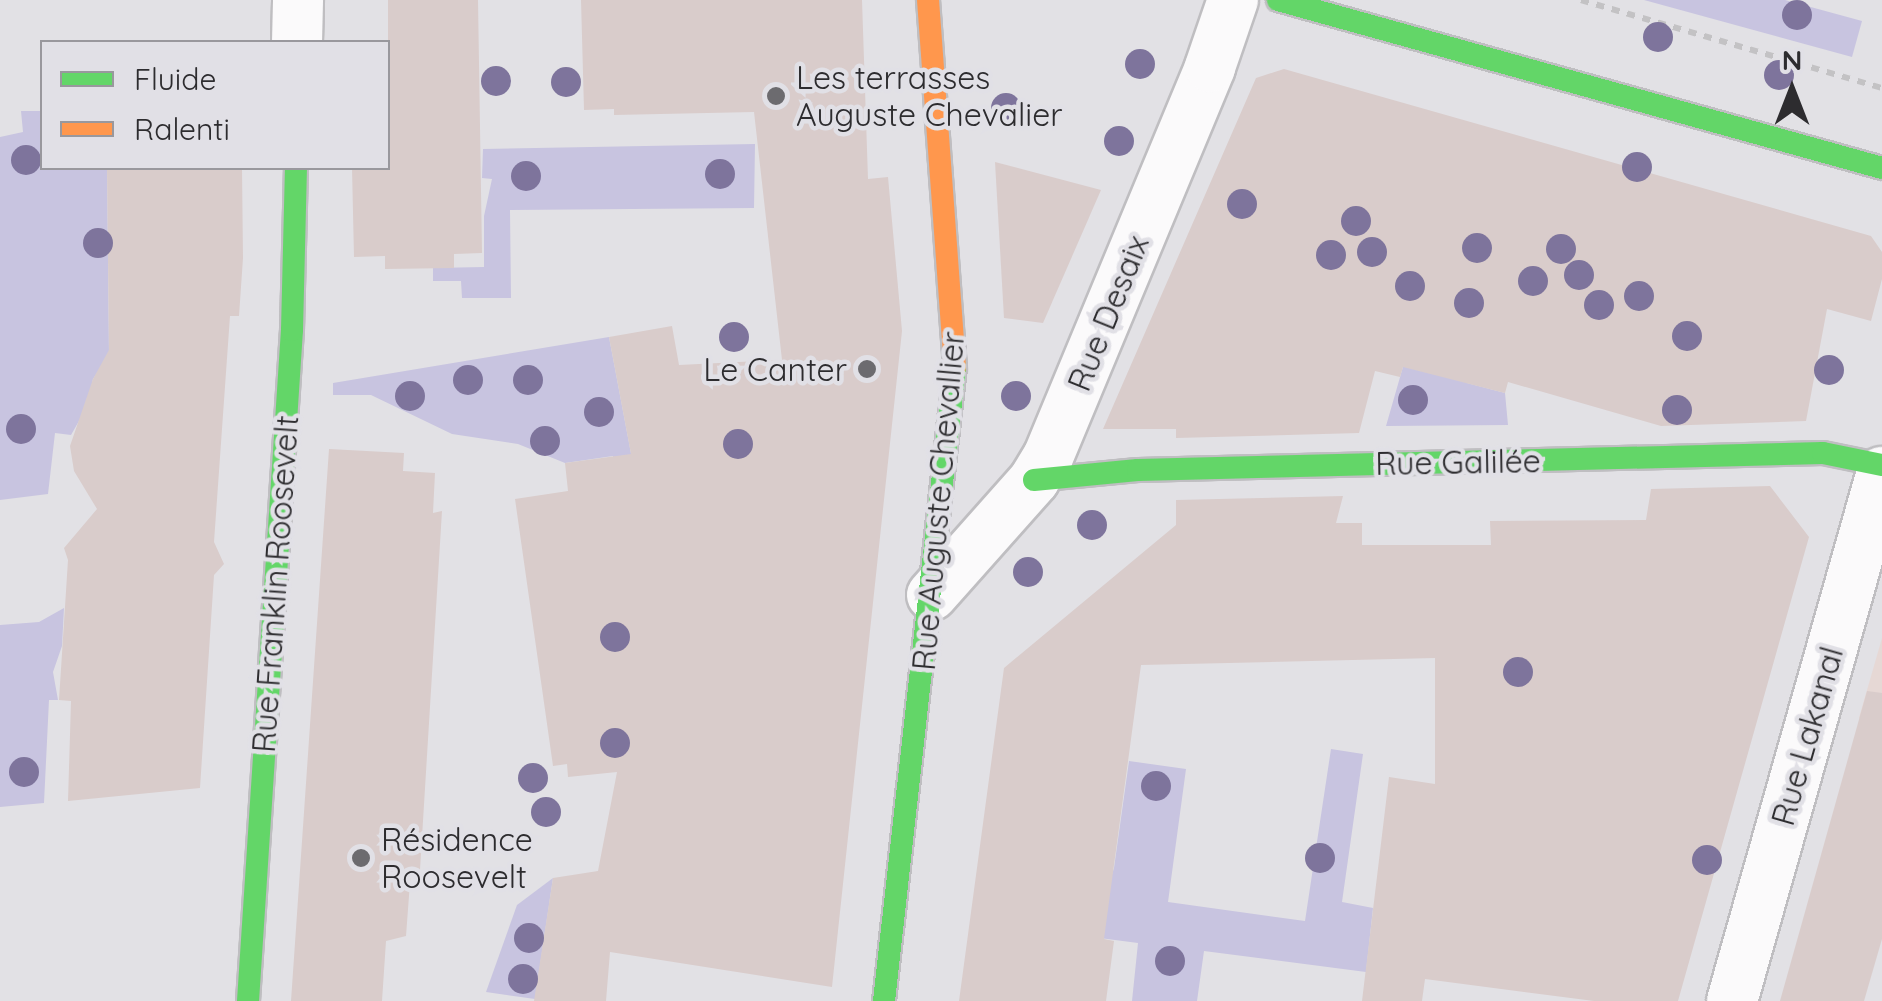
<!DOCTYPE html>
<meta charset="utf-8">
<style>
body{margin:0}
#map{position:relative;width:1882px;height:1001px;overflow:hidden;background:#e2e1e5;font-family:Quicksand,sans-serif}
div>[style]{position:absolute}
.industrial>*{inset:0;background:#e6d8d5}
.green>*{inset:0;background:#c8c4e0}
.building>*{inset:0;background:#d9cccb}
.path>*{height:6px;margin-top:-3px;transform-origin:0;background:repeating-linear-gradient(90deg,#c3c2c4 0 8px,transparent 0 16px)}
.roads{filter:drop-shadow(2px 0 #bfbec1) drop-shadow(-2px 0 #bfbec1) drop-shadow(0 2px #bfbec1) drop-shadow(0 -2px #bfbec1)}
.street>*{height:50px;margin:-25px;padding:0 25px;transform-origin:25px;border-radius:25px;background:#fbfafb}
.fast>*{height:22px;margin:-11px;padding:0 11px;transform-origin:11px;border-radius:11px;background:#63d668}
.slow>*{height:22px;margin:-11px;padding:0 11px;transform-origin:11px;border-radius:11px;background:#ff974d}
.trees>*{width:30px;height:30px;margin:-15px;border-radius:50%;background:#7e749c}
.dots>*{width:28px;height:28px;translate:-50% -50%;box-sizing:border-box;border:5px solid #e1e0e6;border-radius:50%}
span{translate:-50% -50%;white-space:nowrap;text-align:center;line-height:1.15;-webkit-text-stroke:9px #e1e0e6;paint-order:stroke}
.poi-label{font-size:32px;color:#2d2c2f}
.left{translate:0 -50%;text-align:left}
.right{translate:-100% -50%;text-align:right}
.street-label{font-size:32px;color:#2d2c2f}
.legend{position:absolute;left:40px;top:40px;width:350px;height:130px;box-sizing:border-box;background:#e1e0e6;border:2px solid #99989d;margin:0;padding:12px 18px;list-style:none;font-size:30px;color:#2d2c2f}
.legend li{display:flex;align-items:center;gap:20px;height:50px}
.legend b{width:50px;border:2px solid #99989d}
.north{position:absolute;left:1742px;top:40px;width:100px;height:100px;-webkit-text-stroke:8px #e1e0e6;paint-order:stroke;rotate:0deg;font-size:28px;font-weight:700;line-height:40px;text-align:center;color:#2d2c2f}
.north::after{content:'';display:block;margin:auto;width:35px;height:45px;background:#2d2c2f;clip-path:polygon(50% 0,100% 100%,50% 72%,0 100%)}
</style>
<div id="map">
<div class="industrial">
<i style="clip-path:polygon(1882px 638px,1882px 724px,1859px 718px)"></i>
</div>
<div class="green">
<i style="clip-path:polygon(1644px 0,1785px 0,1862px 21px,1852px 57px)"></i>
<i style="clip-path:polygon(21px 111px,42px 111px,42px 168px,107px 168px,109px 355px,93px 379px,87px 407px,71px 435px,55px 433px,48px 494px,0 500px,0 137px,23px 132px)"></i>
<i style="clip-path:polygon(755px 144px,754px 208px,510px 210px,511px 298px,462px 298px,461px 281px,433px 281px,433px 268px,484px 267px,484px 216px,492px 179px,482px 178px,483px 149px)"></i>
<i style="clip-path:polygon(1419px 311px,1467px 383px,1505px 393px,1508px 425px,1386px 426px)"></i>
<i style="clip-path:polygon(609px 337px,636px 480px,618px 483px,613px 456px,565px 463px,518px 444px,452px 434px,371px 395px,333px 395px,333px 383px)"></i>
<i style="clip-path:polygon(64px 608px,62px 646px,53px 672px,58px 700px,49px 700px,44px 803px,0 807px,0 625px,39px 622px)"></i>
<i style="clip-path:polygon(1331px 749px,1363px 754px,1342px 902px,1373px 908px,1366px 972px,1204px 951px,1197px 1001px,1132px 1001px,1138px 943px,1092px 937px,1114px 868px,1129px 761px,1186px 769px,1168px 902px,1305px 921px)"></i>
<i style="clip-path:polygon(553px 878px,535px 999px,486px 992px,517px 905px)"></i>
</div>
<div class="building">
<i style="clip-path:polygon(388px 0,478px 0,482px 253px,454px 254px,454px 268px,385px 269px,385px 256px,354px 257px,352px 168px,388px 168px)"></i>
<i style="clip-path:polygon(581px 0,862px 0,868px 179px,888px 177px,902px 331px,832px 987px,610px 952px,606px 1001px,534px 1001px,553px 878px,598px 871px,617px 772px,568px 777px,567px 764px,553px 766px,515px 499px,568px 491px,565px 463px,631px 454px,609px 337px,672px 326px,679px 365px,782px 360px,754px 112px,614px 115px,614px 109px,584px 110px)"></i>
<i style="clip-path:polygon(1284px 69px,1871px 236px,1882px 252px,1882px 279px,1871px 321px,1827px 309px,1806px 421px,1661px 426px,1508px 382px,1505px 393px,1403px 367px,1400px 377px,1375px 371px,1359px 433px,1176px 438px,1176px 429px,1103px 429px,1256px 78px)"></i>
<i style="clip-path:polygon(995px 162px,1101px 190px,1043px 323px,1004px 318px)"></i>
<i style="clip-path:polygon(107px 168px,242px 168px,243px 258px,239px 316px,230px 316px,214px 542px,224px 564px,214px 575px,200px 788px,68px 801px,71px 701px,59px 700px,68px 560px,64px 548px,97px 509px,74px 471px,70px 446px,93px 379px,109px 350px)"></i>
<i style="clip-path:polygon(329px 449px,404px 453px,403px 471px,435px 473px,433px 513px,442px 511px,420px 870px,411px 869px,406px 936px,386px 941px,382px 1001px,291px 1001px)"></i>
<i style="clip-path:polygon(1770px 486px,1809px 537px,1678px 1001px,1594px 1001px,1425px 979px,1422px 1001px,1362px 1001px,1389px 777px,1435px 784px,1435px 658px,1141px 665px,1104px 939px,1114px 941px,1106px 1001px,959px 1001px,1004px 668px,1176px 525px,1176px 500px,1343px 496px,1336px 523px,1362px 523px,1362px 545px,1491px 545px,1490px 521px,1646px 520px,1651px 489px)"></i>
<i style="clip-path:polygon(1867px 691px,1882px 693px,1882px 939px,1864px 1001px,1780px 1001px)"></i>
</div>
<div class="path">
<i style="left:1581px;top:0;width:314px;rotate:16.3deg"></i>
</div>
<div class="roads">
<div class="street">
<i style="left:297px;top:42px;width:42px;rotate:-88.6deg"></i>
<i style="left:932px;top:595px;width:154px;rotate:-48.4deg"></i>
<i style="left:1034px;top:480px;width:27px;rotate:-59deg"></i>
<i style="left:1048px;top:457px;width:422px;rotate:-67.4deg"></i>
<i style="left:1210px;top:67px;width:71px;rotate:-71.1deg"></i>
<i style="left:1732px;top:1001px;width:550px;rotate:-74.17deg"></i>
</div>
<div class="fast">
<i style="left:1278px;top:0;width:627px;rotate:15.54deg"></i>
<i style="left:1034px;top:480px;width:104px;rotate:-5.5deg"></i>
<i style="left:1138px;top:470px;width:685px;rotate:-1.42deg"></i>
<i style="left:1823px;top:453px;width:60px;rotate:11.5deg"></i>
<i style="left:248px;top:1001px;width:672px;rotate:-86.25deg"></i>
<i style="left:292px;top:330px;width:162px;rotate:-88.6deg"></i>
<i style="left:884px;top:1001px;width:638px;rotate:-83.61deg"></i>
</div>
<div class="slow">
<i style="left:928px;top:0;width:368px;rotate:85.8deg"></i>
</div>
</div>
<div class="trees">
<i style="left:1797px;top:15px"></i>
<i style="left:1658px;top:37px"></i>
<i style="left:1140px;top:64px"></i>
<i style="left:1779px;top:75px"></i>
<i style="left:496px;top:81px"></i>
<i style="left:566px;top:82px"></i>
<i style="left:1006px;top:108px"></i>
<i style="left:1119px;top:141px"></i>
<i style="left:26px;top:160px"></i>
<i style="left:1637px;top:167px"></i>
<i style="left:720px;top:174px"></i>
<i style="left:526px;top:176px"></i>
<i style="left:1242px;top:204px"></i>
<i style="left:1356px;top:221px"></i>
<i style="left:98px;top:243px"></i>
<i style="left:1477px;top:248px"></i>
<i style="left:1561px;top:249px"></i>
<i style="left:1372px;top:252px"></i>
<i style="left:1331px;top:255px"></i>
<i style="left:1579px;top:275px"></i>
<i style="left:1533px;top:281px"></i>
<i style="left:1410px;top:286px"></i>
<i style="left:1639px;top:296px"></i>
<i style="left:1469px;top:303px"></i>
<i style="left:1599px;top:305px"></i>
<i style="left:1687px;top:336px"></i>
<i style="left:734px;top:337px"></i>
<i style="left:1829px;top:370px"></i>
<i style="left:468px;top:380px"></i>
<i style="left:528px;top:380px"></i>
<i style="left:410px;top:396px"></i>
<i style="left:1016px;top:396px"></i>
<i style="left:1413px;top:400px"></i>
<i style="left:1677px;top:410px"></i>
<i style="left:599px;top:412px"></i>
<i style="left:21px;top:429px"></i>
<i style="left:545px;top:441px"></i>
<i style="left:738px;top:444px"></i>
<i style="left:1092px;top:525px"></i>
<i style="left:1028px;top:572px"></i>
<i style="left:615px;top:637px"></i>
<i style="left:1518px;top:672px"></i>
<i style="left:615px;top:743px"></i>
<i style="left:24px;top:772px"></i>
<i style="left:533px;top:778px"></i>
<i style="left:1156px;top:786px"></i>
<i style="left:546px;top:812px"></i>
<i style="left:1320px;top:858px"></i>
<i style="left:1707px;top:860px"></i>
<i style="left:529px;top:938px"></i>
<i style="left:1170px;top:961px"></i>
<i style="left:523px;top:979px"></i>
</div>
<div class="dots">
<i style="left:776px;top:96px;background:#6c6b6f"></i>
<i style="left:867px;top:369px;background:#6c6b6f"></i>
<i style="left:361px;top:858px;background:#6c6b6f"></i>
</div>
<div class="poi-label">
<span class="left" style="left:796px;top:96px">Les terrasses<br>Auguste Chevalier</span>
<span class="right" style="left:847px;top:369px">Le Canter</span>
<span class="left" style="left:381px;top:858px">Résidence<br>Roosevelt</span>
</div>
<div class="street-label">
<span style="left:1108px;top:313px;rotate:-68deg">Rue Desaix</span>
<span style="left:1458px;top:462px;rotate:-1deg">Rue Galilée</span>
<span style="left:938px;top:501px;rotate:-85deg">Rue Auguste Chevallier</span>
<span style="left:275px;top:584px;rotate:-86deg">Rue Franklin Roosevelt</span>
<span style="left:1807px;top:736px;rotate:-74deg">Rue Lakanal</span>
</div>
<ul class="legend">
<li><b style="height:12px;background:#63d668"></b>Fluide</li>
<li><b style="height:12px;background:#ff974d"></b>Ralenti</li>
</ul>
<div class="north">N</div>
</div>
